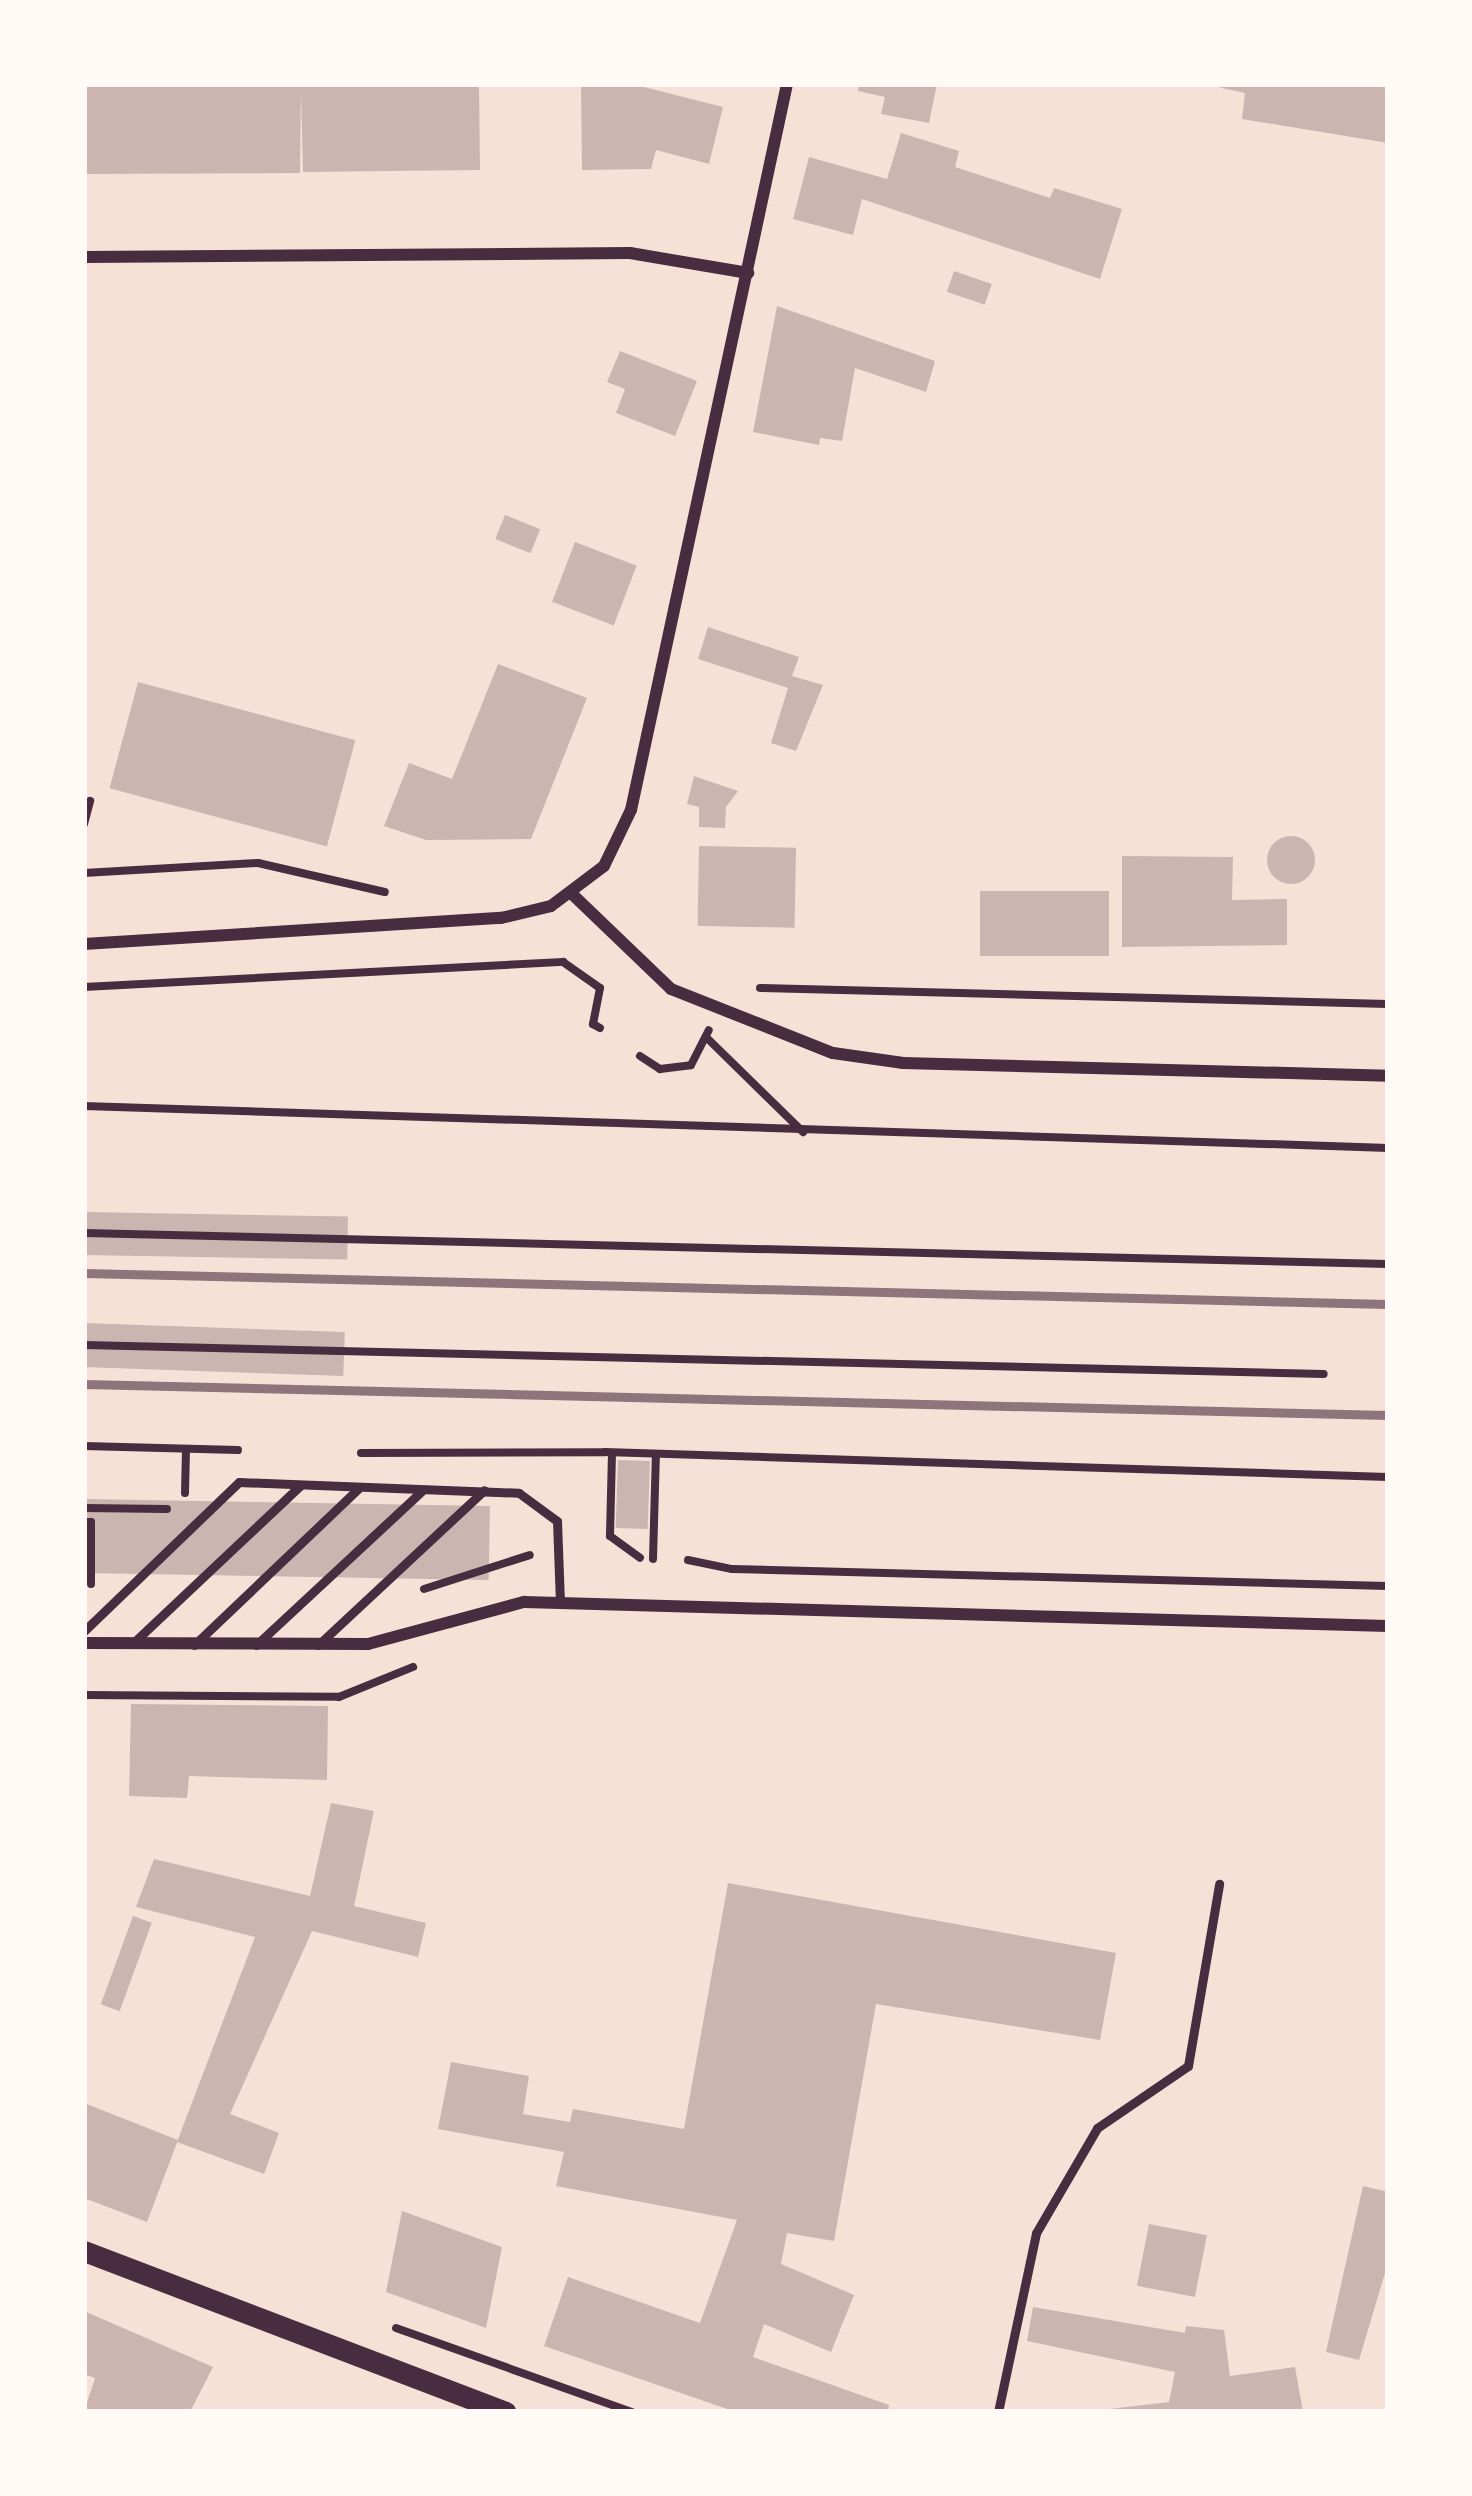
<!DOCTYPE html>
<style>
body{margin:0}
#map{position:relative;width:1472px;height:2496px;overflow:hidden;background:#f7e1d7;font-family:"Golos Text",sans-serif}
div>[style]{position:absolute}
.building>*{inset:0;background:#ccb4b1;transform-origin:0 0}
.round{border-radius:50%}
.path>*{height:8px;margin:-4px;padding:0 4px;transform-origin:4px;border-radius:4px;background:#4a2c40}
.service>*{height:9px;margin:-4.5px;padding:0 4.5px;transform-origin:4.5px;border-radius:4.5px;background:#4a2c40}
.minor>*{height:12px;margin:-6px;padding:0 6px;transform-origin:6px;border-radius:6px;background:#4a2c40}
.tertiary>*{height:21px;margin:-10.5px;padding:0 10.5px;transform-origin:10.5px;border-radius:10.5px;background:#4a2c40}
.rail>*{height:9px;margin:-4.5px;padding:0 4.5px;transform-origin:4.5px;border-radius:4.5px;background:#8f747c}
span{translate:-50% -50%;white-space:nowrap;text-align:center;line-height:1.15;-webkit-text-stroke:9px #fffaf5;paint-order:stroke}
.frame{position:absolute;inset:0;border:87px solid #fffaf5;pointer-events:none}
</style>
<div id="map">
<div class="building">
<i style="clip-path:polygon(84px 84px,479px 84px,480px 170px,303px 172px,301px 90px,300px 173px,84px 174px)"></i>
<i style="clip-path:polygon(859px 84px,937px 84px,929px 123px,881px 114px,885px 97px,858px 91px)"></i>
<i style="clip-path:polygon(1204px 84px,1388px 84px,1388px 143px,1242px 119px,1245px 93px)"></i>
<i style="clip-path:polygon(581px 85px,636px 85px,723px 107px,709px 164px,656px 150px,651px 169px,582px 170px)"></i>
<i style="clip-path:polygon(901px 133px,959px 151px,955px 167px,1050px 198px,1054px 188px,1122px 209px,1100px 279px,862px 199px,853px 235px,793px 219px,809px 157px,887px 179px)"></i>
<i style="left:954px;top:271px;width:40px;height:22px;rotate:19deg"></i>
<i style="clip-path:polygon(777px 306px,935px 361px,926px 392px,855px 368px,842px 441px,820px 438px,819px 445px,753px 432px)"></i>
<i style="clip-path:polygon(620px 351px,697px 381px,675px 436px,616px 413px,625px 389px,607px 382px)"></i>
<i style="left:505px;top:515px;width:38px;height:26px;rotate:22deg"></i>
<i style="left:575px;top:542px;width:66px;height:64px;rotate:21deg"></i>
<i style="clip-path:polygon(708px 627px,799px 657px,792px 676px,823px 685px,796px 751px,771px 743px,788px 688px,698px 659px)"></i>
<i style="clip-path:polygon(498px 664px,587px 698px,531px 839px,426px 840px,384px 826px,409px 763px,452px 779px)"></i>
<i style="left:138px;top:682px;width:225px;height:110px;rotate:15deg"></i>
<i style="clip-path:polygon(694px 776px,738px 791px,726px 807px,725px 828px,699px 827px,699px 807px,687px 804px)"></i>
<i class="round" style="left:1267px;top:836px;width:48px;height:48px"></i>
<i style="left:699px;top:846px;width:97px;height:80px;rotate:1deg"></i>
<i style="clip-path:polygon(1122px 856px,1233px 857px,1232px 900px,1287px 899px,1287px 945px,1122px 947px)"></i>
<i style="left:980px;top:891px;width:129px;height:65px"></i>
<i style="left:84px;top:1212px;width:264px;height:43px;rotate:1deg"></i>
<i style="left:84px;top:1323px;width:261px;height:44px;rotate:2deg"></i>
<i style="left:618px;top:1460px;width:32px;height:68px;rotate:2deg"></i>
<i style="left:86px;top:1499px;width:404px;height:74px;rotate:1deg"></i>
<i style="clip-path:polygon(131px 1704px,328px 1706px,327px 1780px,189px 1776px,187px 1798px,129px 1796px)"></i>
<i style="clip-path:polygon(331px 1803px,374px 1811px,354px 1906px,426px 1923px,418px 1957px,312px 1931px,230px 2114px,279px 2133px,264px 2174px,177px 2142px,255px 1937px,136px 1907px,154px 1859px,310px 1896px)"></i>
<i style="clip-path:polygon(728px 1883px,1116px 1953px,1100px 2040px,876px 2004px,834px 2241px,787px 2233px,781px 2264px,854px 2295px,831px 2352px,764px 2324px,753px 2357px,889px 2405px,888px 2412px,736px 2412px,544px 2346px,568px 2277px,700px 2323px,737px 2220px,556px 2186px,564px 2152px,438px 2129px,451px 2062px,529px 2076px,523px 2114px,570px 2122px,573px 2109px,684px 2129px)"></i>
<i style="left:133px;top:1916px;width:20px;height:94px;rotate:20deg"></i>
<i style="clip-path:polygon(84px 2103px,178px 2140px,147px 2222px,84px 2198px)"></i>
<i style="clip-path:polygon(1363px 2186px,1388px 2192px,1388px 2263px,1359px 2360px,1326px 2352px)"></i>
<i style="clip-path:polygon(402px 2211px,502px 2247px,486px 2328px,386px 2292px)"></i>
<i style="left:1149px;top:2224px;width:59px;height:63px;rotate:11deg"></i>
<i style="clip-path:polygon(1033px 2307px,1185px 2333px,1186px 2326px,1224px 2330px,1230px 2376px,1295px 2367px,1303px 2412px,1084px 2412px,1169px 2402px,1175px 2372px,1027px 2341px)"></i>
<i style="clip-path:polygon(84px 2311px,213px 2367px,190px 2412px,84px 2412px,95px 2378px,84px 2374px)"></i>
</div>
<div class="path">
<i style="left:84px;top:824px;width:24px;rotate:-75deg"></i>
<i style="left:84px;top:873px;width:174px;rotate:-3.3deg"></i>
<i style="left:258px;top:863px;width:130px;rotate:12.9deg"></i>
<i style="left:84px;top:987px;width:480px;rotate:-3deg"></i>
<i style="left:563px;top:962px;width:45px;rotate:35.1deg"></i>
<i style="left:600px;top:988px;width:37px;rotate:101deg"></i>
<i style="left:593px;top:1024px;width:8px;rotate:30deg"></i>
<i style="left:760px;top:988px;width:628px;rotate:1.46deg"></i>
<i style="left:706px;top:1037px;width:136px;rotate:44.4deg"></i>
<i style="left:640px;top:1056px;width:24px;rotate:33deg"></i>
<i style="left:660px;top:1069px;width:31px;rotate:-7deg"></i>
<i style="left:691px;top:1065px;width:39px;rotate:-63deg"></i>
<i style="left:84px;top:1106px;width:1305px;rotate:1.84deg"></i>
<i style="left:84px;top:1233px;width:1304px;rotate:1.36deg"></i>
<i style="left:84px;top:1345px;width:1240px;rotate:1.34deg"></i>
<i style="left:84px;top:1446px;width:154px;rotate:1.5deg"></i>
<i style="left:361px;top:1453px;width:244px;rotate:-0.2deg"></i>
<i style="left:605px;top:1452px;width:783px;rotate:1.83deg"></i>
<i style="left:612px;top:1453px;width:83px;rotate:91.4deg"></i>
<i style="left:610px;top:1536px;width:37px;rotate:36deg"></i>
<i style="left:185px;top:1493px;width:44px;rotate:-88.7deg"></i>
<i style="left:84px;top:1508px;width:83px;rotate:0.7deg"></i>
<i style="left:84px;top:1522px;width:7px"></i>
<i style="left:91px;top:1522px;width:62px;rotate:90deg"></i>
<i style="left:653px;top:1559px;width:105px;rotate:-88.4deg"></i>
<i style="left:688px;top:1560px;width:45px;rotate:11.6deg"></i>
<i style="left:732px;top:1569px;width:656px;rotate:1.48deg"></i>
<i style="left:424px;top:1589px;width:111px;rotate:-17.8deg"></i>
<i style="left:84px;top:1695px;width:255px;rotate:0.4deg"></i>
<i style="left:339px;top:1697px;width:80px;rotate:-22.1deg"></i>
<i style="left:396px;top:2328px;width:251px;rotate:19.6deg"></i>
</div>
<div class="service">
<i style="left:84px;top:1631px;width:215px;rotate:-43.9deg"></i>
<i style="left:239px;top:1482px;width:280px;rotate:2.2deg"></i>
<i style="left:519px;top:1493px;width:47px;rotate:36.4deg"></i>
<i style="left:557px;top:1521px;width:82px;rotate:87.9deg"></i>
<i style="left:132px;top:1644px;width:232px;rotate:-43.3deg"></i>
<i style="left:194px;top:1645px;width:229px;rotate:-43.6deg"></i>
<i style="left:256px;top:1645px;width:228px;rotate:-42.9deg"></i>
<i style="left:318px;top:1645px;width:227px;rotate:-43deg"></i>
<i style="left:998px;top:2412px;width:183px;rotate:-78deg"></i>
<i style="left:1036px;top:2233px;width:121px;rotate:-59.8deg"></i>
<i style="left:1097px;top:2128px;width:110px;rotate:-34.3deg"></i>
<i style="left:1188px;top:2066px;width:185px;rotate:-80.3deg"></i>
</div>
<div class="minor">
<i style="left:84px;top:257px;width:546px;rotate:-0.42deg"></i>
<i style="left:630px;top:253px;width:120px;rotate:9.6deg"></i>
<i style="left:571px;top:893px;width:139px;rotate:43.8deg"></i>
<i style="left:671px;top:989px;width:174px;rotate:21.6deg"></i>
<i style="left:833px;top:1053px;width:71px;rotate:8.1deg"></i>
<i style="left:903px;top:1063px;width:485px;rotate:1.5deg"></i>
<i style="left:84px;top:944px;width:418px;rotate:-3.6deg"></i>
<i style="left:501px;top:918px;width:51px;rotate:-13.5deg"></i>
<i style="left:551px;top:906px;width:66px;rotate:-37deg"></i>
<i style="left:604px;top:866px;width:62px;rotate:-64.3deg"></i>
<i style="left:631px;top:810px;width:743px;rotate:-77.87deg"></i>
<i style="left:84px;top:1643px;width:284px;rotate:0.2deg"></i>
<i style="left:368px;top:1644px;width:162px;rotate:-15.1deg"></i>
<i style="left:524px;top:1602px;width:864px;rotate:1.59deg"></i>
</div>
<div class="tertiary">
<i style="left:84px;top:2251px;width:451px;rotate:20.9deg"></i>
</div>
<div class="rail">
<i style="left:84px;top:1273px;width:1304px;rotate:1.36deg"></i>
<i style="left:84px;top:1384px;width:1304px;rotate:1.36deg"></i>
</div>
<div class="frame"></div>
</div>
